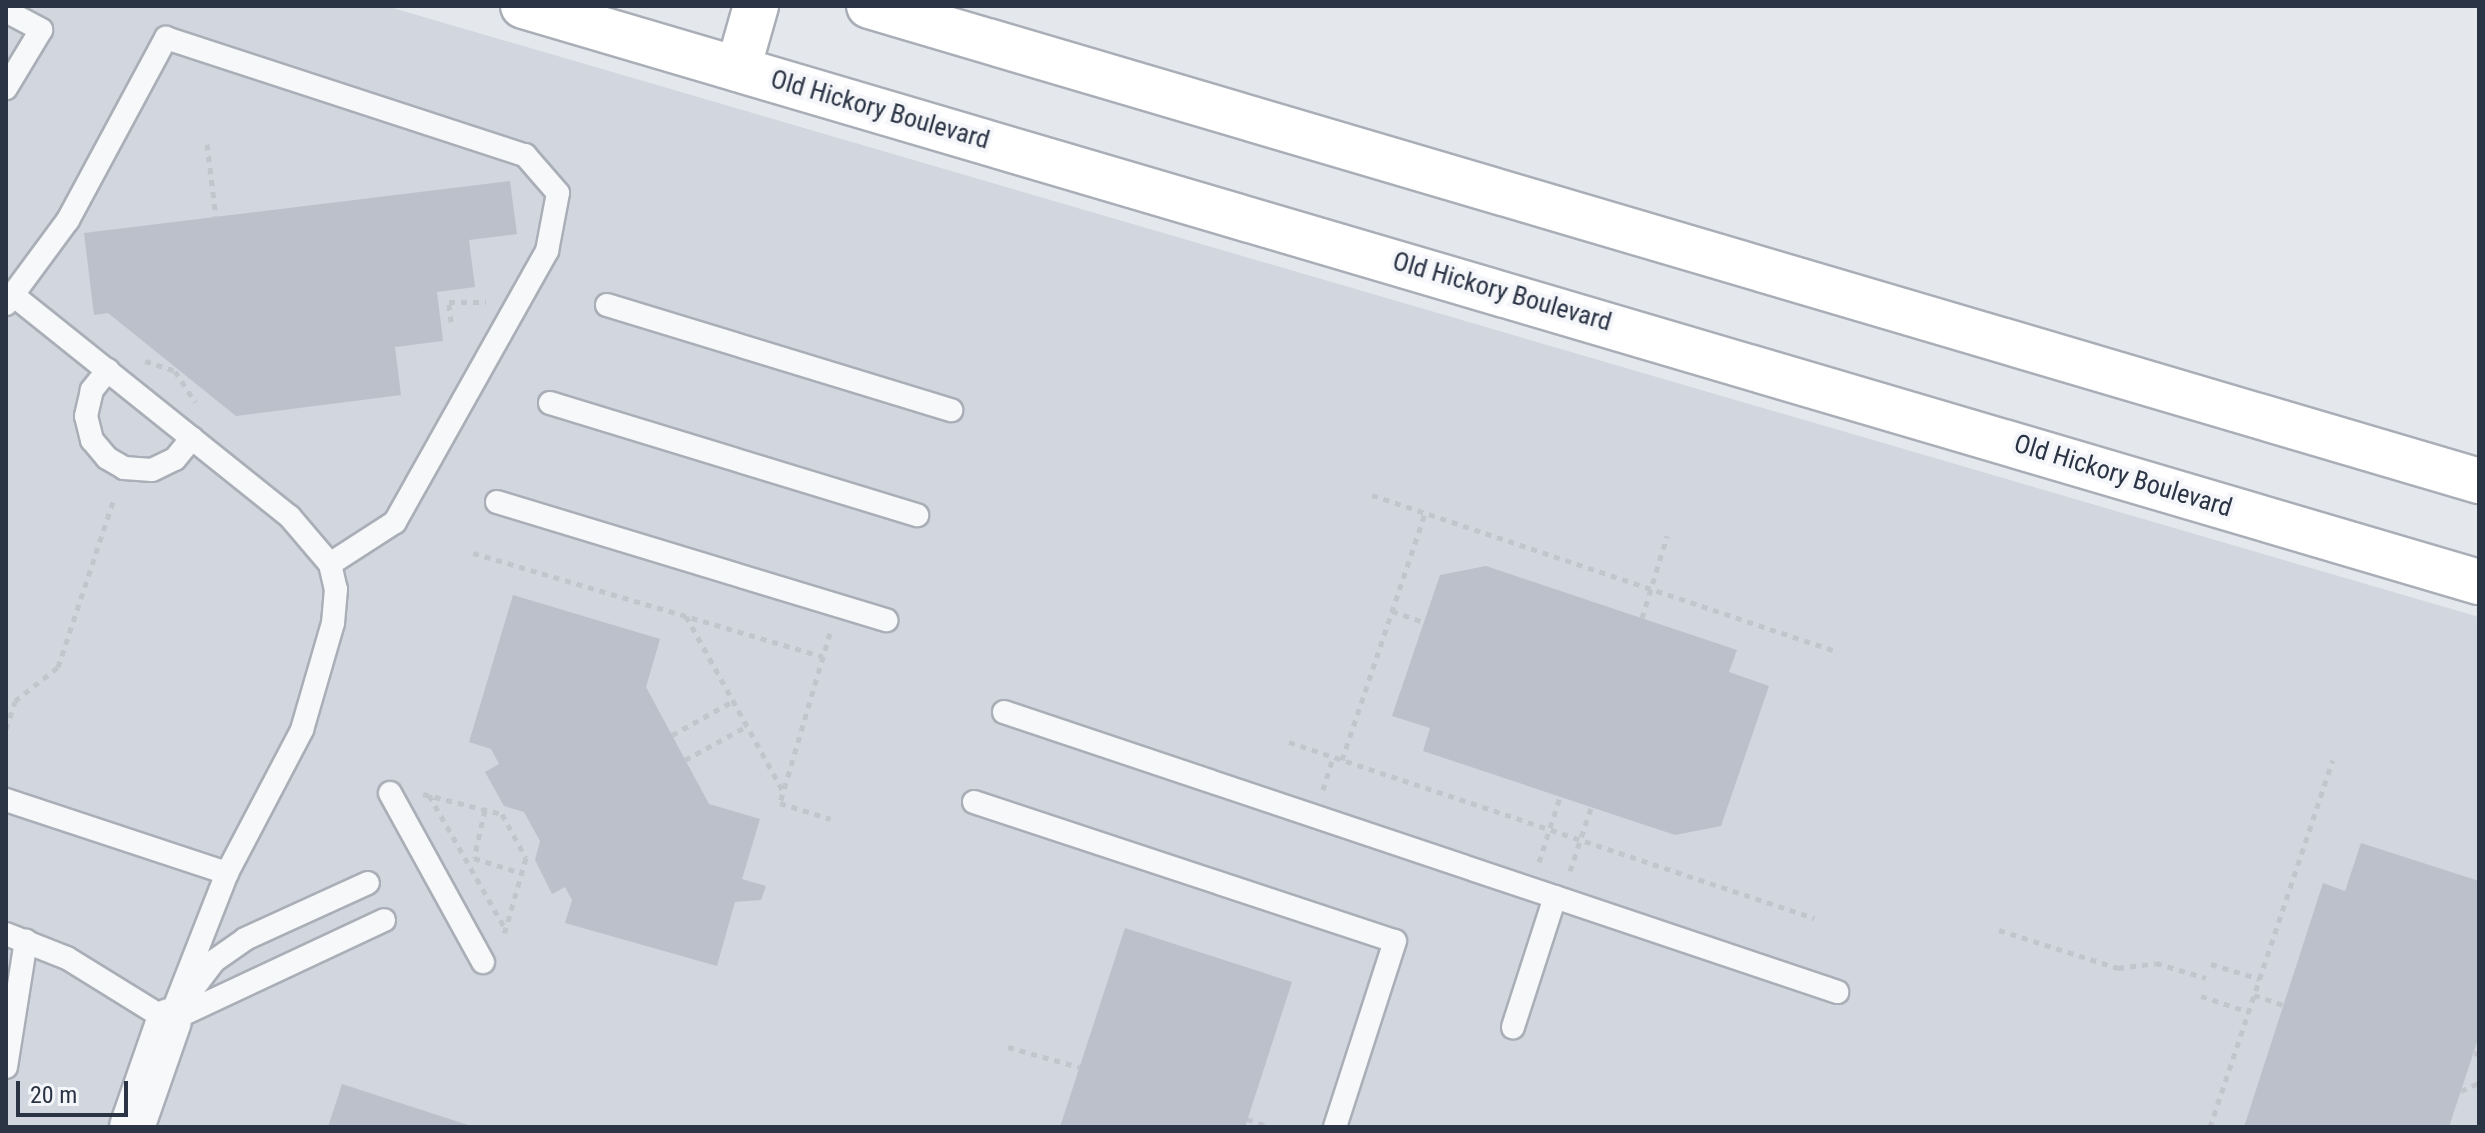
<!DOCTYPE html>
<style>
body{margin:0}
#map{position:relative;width:2485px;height:1133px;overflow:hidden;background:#e4e7ec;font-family:"Roboto Condensed",sans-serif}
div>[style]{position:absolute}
.built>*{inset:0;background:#d2d6de}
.building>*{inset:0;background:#bbc0ca}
.path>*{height:5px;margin-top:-2.5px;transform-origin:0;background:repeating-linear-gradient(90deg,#c2c5cb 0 6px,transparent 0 12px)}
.roads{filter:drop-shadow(2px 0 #a9aeb7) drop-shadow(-2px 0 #a9aeb7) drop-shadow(0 2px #a9aeb7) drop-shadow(0 -2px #a9aeb7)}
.lane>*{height:22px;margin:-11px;padding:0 11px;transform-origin:11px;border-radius:11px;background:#f7f8fa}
.street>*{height:44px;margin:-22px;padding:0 22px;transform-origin:22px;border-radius:22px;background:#f7f8fa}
.primary>*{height:44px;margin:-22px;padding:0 22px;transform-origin:22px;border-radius:22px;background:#fff}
span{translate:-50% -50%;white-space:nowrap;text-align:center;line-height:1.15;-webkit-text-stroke:8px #f4f6f9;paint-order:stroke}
.street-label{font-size:26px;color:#2b3445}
.frame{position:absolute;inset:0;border:8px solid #2b3445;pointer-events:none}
.scale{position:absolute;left:16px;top:1081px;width:112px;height:36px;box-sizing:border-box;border:4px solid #2b3445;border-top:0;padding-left:10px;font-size:24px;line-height:28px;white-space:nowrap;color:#2b3445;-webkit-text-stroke:6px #f4f6f9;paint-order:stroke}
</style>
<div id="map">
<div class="built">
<i style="clip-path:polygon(6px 6px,386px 6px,2479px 617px,2479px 1127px,6px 1127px)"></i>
</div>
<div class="building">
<i style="clip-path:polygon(510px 181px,517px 234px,469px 240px,475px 287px,437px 292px,443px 341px,395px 347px,401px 395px,236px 416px,108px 313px,94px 315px,84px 233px)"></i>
<i style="clip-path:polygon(1486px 566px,1737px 650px,1729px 672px,1769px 686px,1721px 826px,1675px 835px,1423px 751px,1430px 728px,1392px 716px,1440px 575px)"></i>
<i style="clip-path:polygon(513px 595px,660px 639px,646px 687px,709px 804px,760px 819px,742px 879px,766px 886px,761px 900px,735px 902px,717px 966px,565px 923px,572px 900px,565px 887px,552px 894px,535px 860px,540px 841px,524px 812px,504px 806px,485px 772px,499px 764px,491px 749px,469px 742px)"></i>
<i style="clip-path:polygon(2361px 843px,2479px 881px,2479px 1036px,2449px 1127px,2244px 1127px,2323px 883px,2345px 891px)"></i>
<i style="clip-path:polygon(1125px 928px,1292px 982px,1245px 1127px,1060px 1127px)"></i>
<i style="clip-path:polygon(342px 1084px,471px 1126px,471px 1127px,328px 1127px)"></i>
</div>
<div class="path">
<i style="left:207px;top:144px;width:74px;rotate:83deg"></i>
<i style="left:451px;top:322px;width:20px;rotate:-96deg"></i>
<i style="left:449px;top:302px;width:37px"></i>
<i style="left:145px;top:361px;width:32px;rotate:18deg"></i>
<i style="left:175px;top:371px;width:37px;rotate:57deg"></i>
<i style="left:1372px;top:495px;width:492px;rotate:18.6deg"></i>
<i style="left:473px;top:553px;width:365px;rotate:16.5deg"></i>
<i style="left:1392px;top:611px;width:34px;rotate:19deg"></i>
<i style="left:686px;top:616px;width:200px;rotate:61deg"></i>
<i style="left:1642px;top:618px;width:86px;rotate:-73deg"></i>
<i style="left:830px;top:633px;width:177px;rotate:106.4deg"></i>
<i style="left:780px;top:803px;width:53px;rotate:17.4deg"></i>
<i style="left:6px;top:729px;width:29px;rotate:-72deg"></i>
<i style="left:15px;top:701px;width:55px;rotate:-38.3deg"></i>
<i style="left:58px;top:667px;width:180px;rotate:-71.6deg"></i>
<i style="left:672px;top:735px;width:70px;rotate:-29.1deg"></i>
<i style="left:1289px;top:742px;width:554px;rotate:18.53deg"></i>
<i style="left:685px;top:760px;width:71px;rotate:-28.7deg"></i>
<i style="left:1342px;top:760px;width:261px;rotate:-71.4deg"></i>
<i style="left:1323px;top:790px;width:34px;rotate:-73deg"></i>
<i style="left:423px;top:794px;width:81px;rotate:14.2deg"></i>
<i style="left:502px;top:814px;width:50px;rotate:61.4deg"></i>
<i style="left:526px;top:858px;width:83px;rotate:106deg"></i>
<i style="left:429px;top:795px;width:153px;rotate:60.3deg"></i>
<i style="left:485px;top:810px;width:49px;rotate:102.9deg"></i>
<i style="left:474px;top:858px;width:49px;rotate:17.7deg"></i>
<i style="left:1539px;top:862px;width:68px;rotate:-72.1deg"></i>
<i style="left:1570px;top:871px;width:66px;rotate:-71.6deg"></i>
<i style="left:1999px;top:930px;width:125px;rotate:17.7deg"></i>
<i style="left:2118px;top:968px;width:38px;rotate:-7deg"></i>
<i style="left:2156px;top:963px;width:52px;rotate:16.7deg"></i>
<i style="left:2211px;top:964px;width:51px;rotate:17deg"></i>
<i style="left:2254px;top:995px;width:31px;rotate:19deg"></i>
<i style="left:2201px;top:996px;width:51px;rotate:18.4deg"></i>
<i style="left:1008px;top:1047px;width:74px;rotate:15.7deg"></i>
<i style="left:2474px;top:1053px;width:5px;rotate:11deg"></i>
<i style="left:2461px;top:1091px;width:20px;rotate:-24deg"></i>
<i style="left:1247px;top:1119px;width:24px;rotate:19deg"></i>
<i style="left:2210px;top:1127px;width:387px;rotate:-71.5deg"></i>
</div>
<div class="roads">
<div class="lane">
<i style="left:6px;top:11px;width:40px;rotate:28deg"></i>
<i style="left:41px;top:30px;width:68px;rotate:121.1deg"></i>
<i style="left:13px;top:295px;width:355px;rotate:38.7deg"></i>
<i style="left:290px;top:517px;width:62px;rotate:49.6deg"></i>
<i style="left:6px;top:304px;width:104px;rotate:-53.6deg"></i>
<i style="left:68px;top:220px;width:207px;rotate:-61.7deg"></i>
<i style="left:166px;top:38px;width:378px;rotate:18.1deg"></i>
<i style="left:525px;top:155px;width:50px;rotate:49deg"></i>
<i style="left:558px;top:193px;width:59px;rotate:100.7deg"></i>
<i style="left:547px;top:251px;width:311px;rotate:119.3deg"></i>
<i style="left:395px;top:522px;width:77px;rotate:147.1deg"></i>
<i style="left:330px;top:564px;width:26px;rotate:77deg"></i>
<i style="left:336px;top:589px;width:34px;rotate:95deg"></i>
<i style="left:333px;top:623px;width:111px;rotate:106.2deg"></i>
<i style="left:302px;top:730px;width:161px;rotate:117.7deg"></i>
<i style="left:227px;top:873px;width:159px;rotate:111.4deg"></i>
<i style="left:607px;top:305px;width:360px;rotate:17deg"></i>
<i style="left:108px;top:370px;width:26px;rotate:129deg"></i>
<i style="left:92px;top:390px;width:27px;rotate:103deg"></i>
<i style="left:86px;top:416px;width:25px;rotate:76deg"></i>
<i style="left:92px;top:440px;width:23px;rotate:50deg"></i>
<i style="left:107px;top:458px;width:20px;rotate:30deg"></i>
<i style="left:124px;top:468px;width:28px;rotate:4deg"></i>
<i style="left:152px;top:470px;width:25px;rotate:-26deg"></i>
<i style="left:175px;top:459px;width:27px;rotate:-51deg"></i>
<i style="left:550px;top:403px;width:384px;rotate:17deg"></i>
<i style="left:497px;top:502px;width:407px;rotate:16.9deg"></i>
<i style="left:1004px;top:712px;width:581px;rotate:18.56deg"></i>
<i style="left:1555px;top:897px;width:137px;rotate:107.9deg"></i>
<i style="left:390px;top:793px;width:193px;rotate:61.2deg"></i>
<i style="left:6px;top:800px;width:233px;rotate:18.3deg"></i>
<i style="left:974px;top:802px;width:443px;rotate:18.3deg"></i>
<i style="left:1395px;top:941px;width:195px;rotate:107.9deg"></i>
<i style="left:1555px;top:897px;width:298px;rotate:18.6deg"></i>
<i style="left:6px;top:934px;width:66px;rotate:21.5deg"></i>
<i style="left:67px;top:958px;width:120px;rotate:31.7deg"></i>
<i style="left:186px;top:998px;width:46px;rotate:-52.9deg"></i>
<i style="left:214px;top:961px;width:38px;rotate:-35deg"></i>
<i style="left:245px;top:939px;width:135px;rotate:-24.5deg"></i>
<i style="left:173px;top:1019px;width:233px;rotate:-25.1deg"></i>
<i style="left:6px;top:1067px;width:128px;rotate:-81deg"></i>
</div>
<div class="street">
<i style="left:132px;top:1127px;width:112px;rotate:-70.8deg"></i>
</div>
<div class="primary">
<i style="left:523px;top:6px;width:2039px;rotate:16.41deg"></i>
<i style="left:869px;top:6px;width:1679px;rotate:16.44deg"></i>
<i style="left:738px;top:69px;width:66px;rotate:-74.1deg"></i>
</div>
</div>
<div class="street-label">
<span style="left:880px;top:110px;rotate:16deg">Old Hickory Boulevard</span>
<span style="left:1502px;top:292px;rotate:16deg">Old Hickory Boulevard</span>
<span style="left:2123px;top:476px;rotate:17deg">Old Hickory Boulevard</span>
</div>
<div class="frame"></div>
<div class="scale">20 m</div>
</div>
